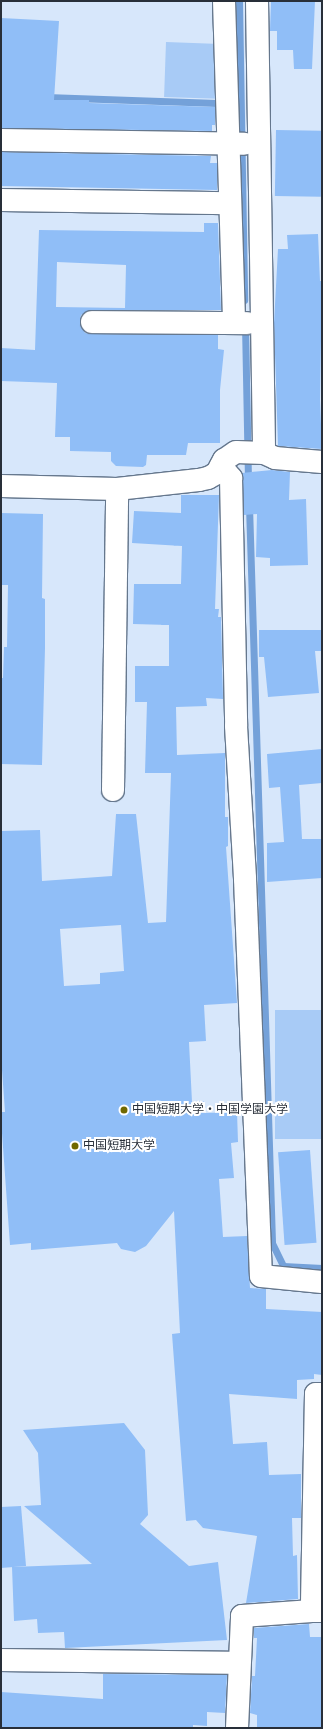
<!DOCTYPE html>
<meta charset="utf-8">
<style>
body{margin:0}
#map{position:relative;width:323px;height:1729px;overflow:hidden;background:#d7e7fb;font-family:"Archivo Narrow","Noto Sans JP",sans-serif}
div>[style]{position:absolute}
.green>*{inset:0;background:#a8cbf6;transform-origin:0 0}
.stream>*{height:7px;margin:-3.5px;padding:0 3.5px;transform-origin:3.5px;border-radius:3.5px;background:#74a1d9}
.building>*{inset:0;background:#90bef7;transform-origin:0 0}
.roads{filter:drop-shadow(1px 0 #65778d) drop-shadow(-1px 0 #65778d) drop-shadow(0 1px #65778d) drop-shadow(0 -1px #65778d)}
.minor>*{height:22px;margin:-11px;padding:0 11px;transform-origin:11px;border-radius:11px;background:#fff}
.dots>*{width:11px;height:11px;translate:-50% -50%;box-sizing:border-box;border:2px solid #fff;border-radius:50%}
span{translate:-50% -50%;white-space:nowrap;text-align:center;line-height:1.15;-webkit-text-stroke:4px #fff;paint-order:stroke}
.poi-label{font-size:12px;color:#282f39}
.left{translate:0 -50%;text-align:left}
.frame{position:absolute;inset:0;border:2px solid #282f39;pointer-events:none}
</style>
<div id="map">
<div class="green">
<i style="left:166px;top:42px;width:54px;height:55px;rotate:2deg"></i>
<i style="left:322px;top:1010px;width:129px;height:47px;rotate:90deg"></i>
</div>
<div class="stream">
<i style="left:239px;top:1px;width:299px;rotate:89deg"></i>
<i style="left:46px;top:97px;width:171px;rotate:2deg"></i>
<i style="left:245px;top:324px;width:158px;rotate:88.9deg"></i>
<i style="left:249px;top:506px;width:737px;rotate:88.21deg"></i>
<i style="left:272px;top:1243px;width:25px;rotate:64deg"></i>
<i style="left:283px;top:1266px;width:39px;rotate:3deg"></i>
</div>
<div class="building">
<i style="clip-path:polygon(271px 1px,315px 1px,312px 69px,294px 69px,293px 50px,277px 50px,277px 31px,270px 31px)"></i>
<i style="clip-path:polygon(1px 18px,59px 21px,54px 100px,89px 100px,89px 103px,215px 107px,215px 125px,212px 125px,212px 131px,1px 128px)"></i>
<i style="left:276px;top:130px;width:46px;height:66px;rotate:1deg"></i>
<i style="clip-path:polygon(1px 152px,211px 156px,210px 163px,217px 163px,217px 190px,1px 186px)"></i>
<i style="clip-path:polygon(evenodd,204px 223px,218px 223px,221px 310px,92px 310px,81px 315px,80px 322px,85px 333px,92px 334px,218px 335px,218px 349px,224px 350px,220px 390px,220px 443px,188px 443px,186px 455px,147px 455px,146px 465px,143px 467px,116px 466px,111px 461px,111px 452px,70px 451px,70px 437px,55px 437px,57px 383px,1px 381px,1px 348px,35px 350px,39px 230px,204px 232px,204px 223px,57px 262px,126px 265px,125px 308px,56px 307px,57px 262px)"></i>
<i style="clip-path:polygon(318px 234px,320px 281px,322px 281px,320px 400px,322px 449px,278px 446px,274px 323px,278px 249px,288px 249px,287px 235px)"></i>
<i style="clip-path:polygon(272px 470px,290px 472px,289px 500px,306px 499px,308px 565px,270px 566px,270px 558px,256px 557px,257px 514px,244px 515px,242px 473px)"></i>
<i style="clip-path:polygon(evenodd,181px 495px,219px 495px,215px 609px,219px 609px,218px 617px,221px 617px,223px 699px,206px 698px,207px 706px,176px 707px,177px 755px,225px 753px,225px 817px,228px 817px,228px 846px,226px 847px,237px 1003px,204px 1005px,206px 1041px,189px 1042px,192px 1102px,204px 1101px,205px 1113px,237px 1112px,238px 1142px,231px 1143px,234px 1178px,219px 1179px,223px 1237px,247px 1236px,250px 1288px,266px 1289px,266px 1309px,322px 1312px,322px 1375px,314px 1374px,314px 1379px,297px 1380px,297px 1399px,229px 1394px,233px 1444px,267px 1442px,269px 1475px,301px 1474px,301px 1518px,292px 1518px,293px 1556px,297px 1555px,298px 1599px,246px 1603px,257px 1536px,203px 1528px,196px 1520px,186px 1521px,172px 1334px,180px 1333px,174px 1211px,146px 1246px,135px 1252px,121px 1249px,117px 1243px,31px 1250px,31px 1243px,10px 1245px,1px 1119px,1px 1112px,5px 1112px,1px 1056px,2px 831px,40px 830px,42px 881px,112px 876px,116px 814px,136px 814px,148px 923px,166px 922px,171px 773px,145px 773px,147px 702px,135px 702px,135px 666px,169px 666px,169px 625px,133px 624px,134px 584px,181px 584px,182px 546px,132px 543px,134px 511px,181px 513px,181px 495px,121px 925px,124px 971px,100px 973px,100px 984px,64px 986px,60px 929px,121px 925px)"></i>
<i style="clip-path:polygon(1px 513px,43px 514px,42px 598px,45px 599px,45px 648px,42px 765px,1px 764px,1px 678px,3px 678px,4px 647px,7px 647px,8px 585px,1px 585px)"></i>
<i style="clip-path:polygon(259px 630px,322px 630px,322px 651px,315px 651px,319px 693px,268px 697px,264px 657px,259px 657px)"></i>
<i style="clip-path:polygon(322px 749px,322px 783px,299px 785px,302px 839px,322px 839px,322px 878px,267px 882px,267px 843px,284px 842px,280px 787px,269px 788px,267px 754px)"></i>
<i style="left:310px;top:1150px;width:93px;height:32px;rotate:86deg"></i>
<i style="clip-path:polygon(124px 1423px,145px 1450px,148px 1515px,140px 1524px,189px 1566px,218px 1562px,227px 1640px,65px 1648px,64px 1632px,38px 1633px,37px 1619px,14px 1621px,12px 1567px,92px 1564px,24px 1506px,41px 1505px,38px 1453px,23px 1430px)"></i>
<i style="clip-path:polygon(21px 1506px,26px 1566px,1px 1568px,1px 1507px)"></i>
<i style="clip-path:polygon(309px 1624px,310px 1637px,322px 1637px,322px 1728px,257px 1728px,257px 1715px,250px 1713px,252px 1676px,255px 1676px,257px 1638px,254px 1638px,254px 1628px)"></i>
<i style="clip-path:polygon(103px 1674px,227px 1675px,225px 1713px,207px 1712px,207px 1726px,193px 1725px,193px 1728px,1px 1728px,1px 1692px,103px 1699px)"></i>
</div>
<div class="roads">
<div class="minor">
<i style="left:224px;top:1px;width:322px;rotate:88.2deg"></i>
<i style="left:257px;top:1px;width:452px;rotate:89.1deg"></i>
<i style="left:1px;top:140px;width:243px;rotate:0.9deg"></i>
<i style="left:1px;top:200px;width:229px;rotate:0.8deg"></i>
<i style="left:92px;top:322px;width:155px;rotate:0.4deg"></i>
<i style="left:221px;top:466px;width:16px;rotate:50deg"></i>
<i style="left:231px;top:478px;width:248px;rotate:88.8deg"></i>
<i style="left:236px;top:726px;width:153px;rotate:86.6deg"></i>
<i style="left:245px;top:879px;width:397px;rotate:87.7deg"></i>
<i style="left:261px;top:1276px;width:61px;rotate:5.6deg"></i>
<i style="left:1px;top:486px;width:116px;rotate:1.5deg"></i>
<i style="left:117px;top:489px;width:82px;rotate:-6.3deg"></i>
<i style="left:199px;top:480px;width:9px;rotate:-13deg"></i>
<i style="left:208px;top:478px;width:10px;rotate:-29deg"></i>
<i style="left:217px;top:473px;width:15px;rotate:-62deg"></i>
<i style="left:224px;top:460px;width:14px;rotate:-34deg"></i>
<i style="left:236px;top:452px;width:28px;rotate:2deg"></i>
<i style="left:264px;top:453px;width:12px;rotate:24deg"></i>
<i style="left:275px;top:458px;width:47px;rotate:4.9deg"></i>
<i style="left:113px;top:790px;width:301px;rotate:-89.2deg"></i>
<i style="left:322px;top:1394px;width:6px;rotate:180deg"></i>
<i style="left:316px;top:1394px;width:217px;rotate:91.1deg"></i>
<i style="left:312px;top:1611px;width:10px"></i>
<i style="left:1px;top:1660px;width:237px;rotate:0.7deg"></i>
<i style="left:237px;top:1728px;width:112px;rotate:-87.4deg"></i>
<i style="left:242px;top:1616px;width:70px;rotate:-4.1deg"></i>
</div>
</div>
<div class="dots">
<i style="left:124px;top:1110px;background:#706800"></i>
<i style="left:75px;top:1146px;background:#706800"></i>
</div>
<div class="poi-label">
<span class="left" style="left:132px;top:1110px">中国短期大学・中国学園大学</span>
<span class="left" style="left:83px;top:1146px">中国短期大学</span>
</div>
<div class="frame"></div>
</div>
